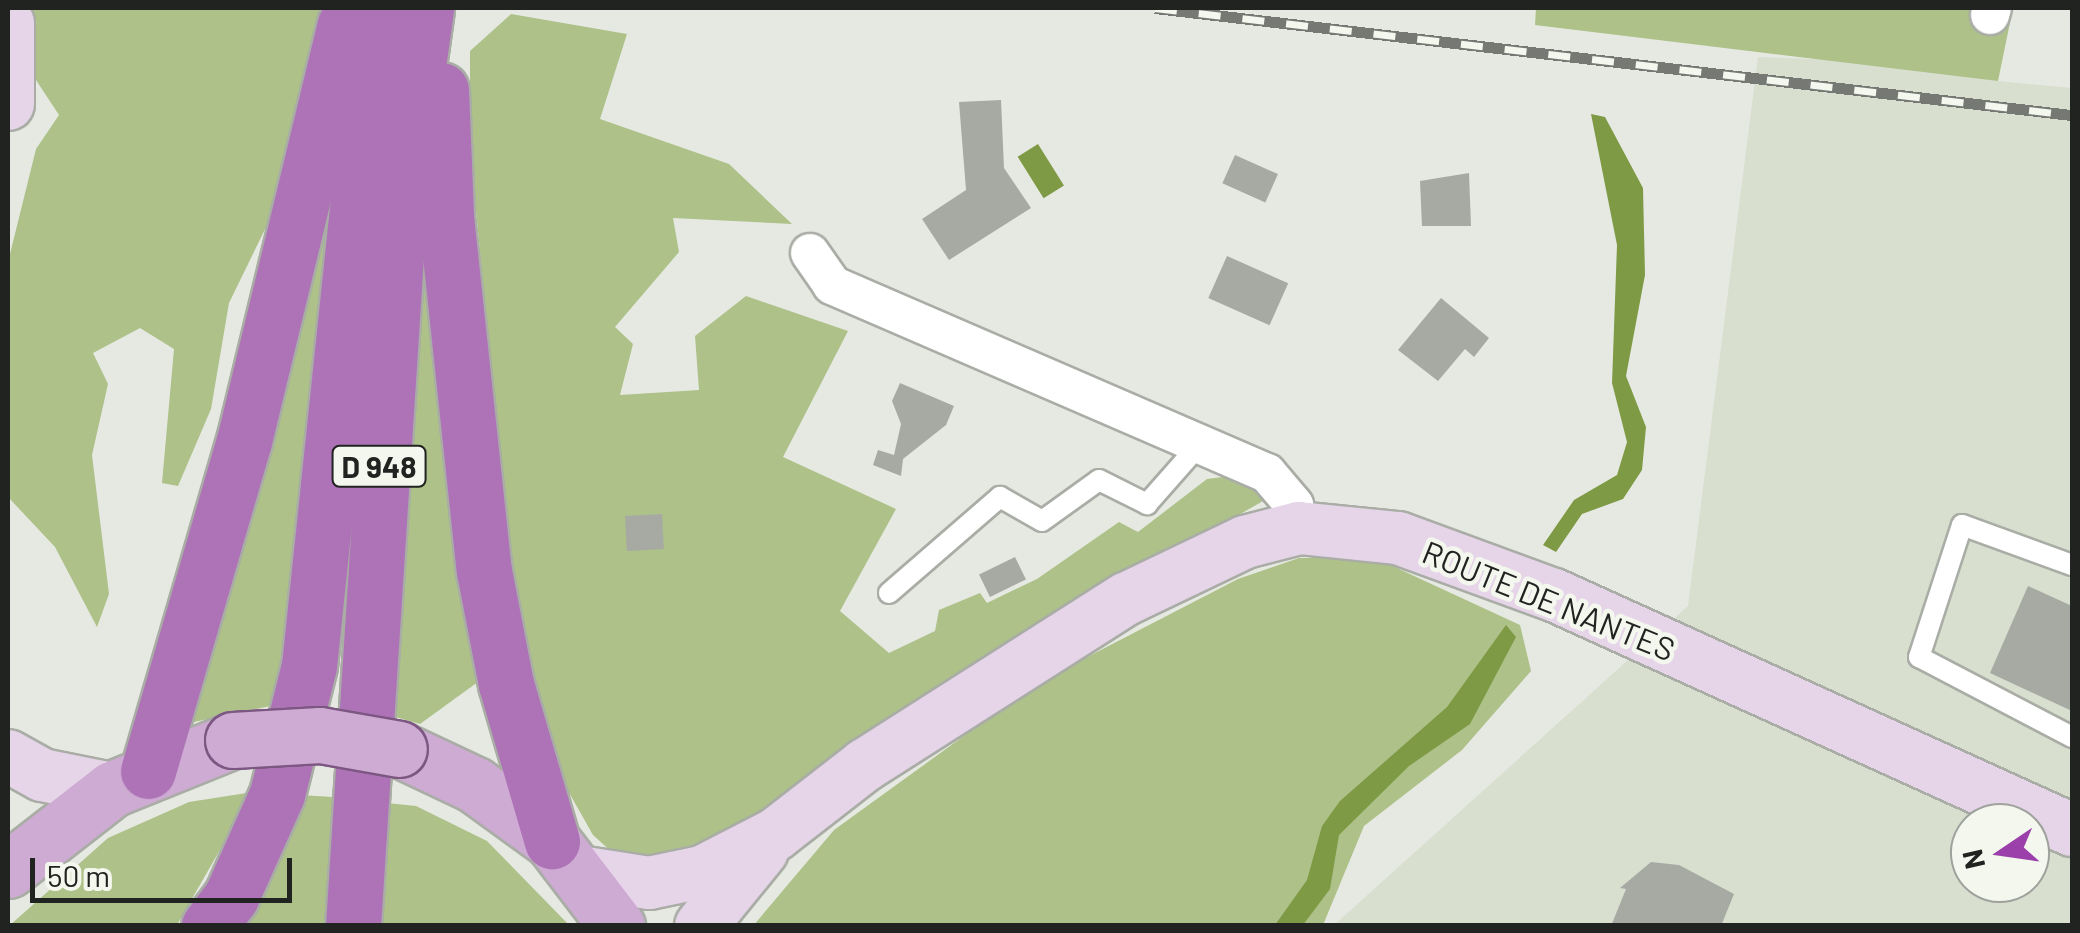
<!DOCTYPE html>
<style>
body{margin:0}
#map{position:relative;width:2080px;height:933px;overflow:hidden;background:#e6e9e1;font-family:Barlow,sans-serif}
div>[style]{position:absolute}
.built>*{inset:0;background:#d8dfcf}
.green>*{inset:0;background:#adc189}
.water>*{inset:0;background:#7e9a45;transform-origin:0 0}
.building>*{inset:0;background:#a7aaa2;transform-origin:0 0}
.roads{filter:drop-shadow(2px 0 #a9ada5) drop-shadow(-2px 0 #a9ada5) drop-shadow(0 2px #a9ada5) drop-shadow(0 -2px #a9ada5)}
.lane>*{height:20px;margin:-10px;padding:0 10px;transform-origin:10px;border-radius:10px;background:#fff}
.street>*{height:38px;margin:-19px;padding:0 19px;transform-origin:19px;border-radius:19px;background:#fff}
.secondary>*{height:52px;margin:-26px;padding:0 26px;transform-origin:26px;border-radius:26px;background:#e6d5e9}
.primary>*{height:55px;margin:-27.5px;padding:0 27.5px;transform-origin:27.5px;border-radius:27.5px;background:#ceabd3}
.highway>*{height:55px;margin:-27.5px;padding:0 27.5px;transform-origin:27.5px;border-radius:27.5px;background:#ad73b6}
.rail>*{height:11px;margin-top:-5.5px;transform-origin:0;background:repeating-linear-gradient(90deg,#f3f7ee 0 22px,#757873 0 44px);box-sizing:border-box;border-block:2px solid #757873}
.bridges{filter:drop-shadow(2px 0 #7c5782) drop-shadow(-2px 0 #7c5782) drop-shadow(0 2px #7c5782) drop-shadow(0 -2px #7c5782)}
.primary-bridge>*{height:55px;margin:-27.5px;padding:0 27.5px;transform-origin:27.5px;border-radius:27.5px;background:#ceabd3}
span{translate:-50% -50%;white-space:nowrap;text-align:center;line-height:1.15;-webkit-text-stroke:9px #f3f7ee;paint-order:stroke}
.shield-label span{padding:2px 8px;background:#f3f7ee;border:2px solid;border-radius:8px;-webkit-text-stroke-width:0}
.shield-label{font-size:30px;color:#212320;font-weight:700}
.street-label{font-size:32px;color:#212320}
.frame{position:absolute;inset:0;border:10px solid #212320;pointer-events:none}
.north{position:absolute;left:1950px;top:803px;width:100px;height:100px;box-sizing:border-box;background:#f3f7ee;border:2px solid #9fa29c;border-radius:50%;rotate:257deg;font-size:28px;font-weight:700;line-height:40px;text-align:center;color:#212320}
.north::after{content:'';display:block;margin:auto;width:35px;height:45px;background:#9b40aa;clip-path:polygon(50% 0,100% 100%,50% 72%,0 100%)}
.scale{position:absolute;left:30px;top:858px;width:262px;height:45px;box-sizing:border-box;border:5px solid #212320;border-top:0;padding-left:12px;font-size:30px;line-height:35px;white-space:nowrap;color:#212320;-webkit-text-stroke:8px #f3f7ee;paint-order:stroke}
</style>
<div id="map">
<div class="built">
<i style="clip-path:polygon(evenodd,1758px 57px,1971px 65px,1998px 81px,2072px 88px,2072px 925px,1333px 926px,1688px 606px,1758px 57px,1970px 823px,2030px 823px,2030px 883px,1970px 883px,1970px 823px)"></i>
</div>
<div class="green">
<i style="clip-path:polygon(32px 8px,324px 8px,270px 219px,229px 303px,211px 409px,178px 486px,162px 483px,174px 349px,140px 328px,93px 353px,108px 384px,92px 455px,109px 594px,97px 627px,55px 547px,8px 497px,8px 262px,36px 149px,59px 115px,36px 80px)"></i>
<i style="clip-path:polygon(1536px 8px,2013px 8px,1998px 81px,1535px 25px)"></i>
<i style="clip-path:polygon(511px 14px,627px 34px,600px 119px,729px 164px,792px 224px,673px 218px,679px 252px,615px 327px,633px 344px,620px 395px,699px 390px,695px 336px,746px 296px,848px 331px,783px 457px,896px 509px,840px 611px,889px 653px,935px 631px,939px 610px,980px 593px,987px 603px,1037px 579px,1119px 522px,1138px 532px,1207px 479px,1231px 476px,1262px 486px,1270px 497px,907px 705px,705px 855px,624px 863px,593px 835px,559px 775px,534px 705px,511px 559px,470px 152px,470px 51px)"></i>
<i style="clip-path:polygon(339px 166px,275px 705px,194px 722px,192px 713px)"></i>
<i style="clip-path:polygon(422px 174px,482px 679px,420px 724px,378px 712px)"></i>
<i style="clip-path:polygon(1373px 557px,1520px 625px,1531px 671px,1462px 750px,1364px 826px,1323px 925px,753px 926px,834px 830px,1037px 683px,1238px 579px,1299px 558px)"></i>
<i style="clip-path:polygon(253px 792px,177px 925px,9px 926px,108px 838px,189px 802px)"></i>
<i style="clip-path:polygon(300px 795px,333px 797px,329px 925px,237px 926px)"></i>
<i style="clip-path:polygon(377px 802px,416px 806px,487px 841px,569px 925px,373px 926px)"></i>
</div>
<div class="water">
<i style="clip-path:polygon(1591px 114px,1605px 117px,1643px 188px,1645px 275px,1626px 376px,1646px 427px,1642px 470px,1623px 499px,1582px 514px,1556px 552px,1543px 545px,1574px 500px,1617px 475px,1627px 442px,1612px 383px,1617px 245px)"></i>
<i style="left:1038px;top:144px;width:49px;height:24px;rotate:58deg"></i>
<i style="clip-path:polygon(1506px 625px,1516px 637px,1470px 724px,1409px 766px,1339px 835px,1330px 889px,1303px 925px,1275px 925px,1307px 880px,1322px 826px,1340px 801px,1447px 707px)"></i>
</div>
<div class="building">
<i style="clip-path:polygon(1001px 100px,1004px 168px,1031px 208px,949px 260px,922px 219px,966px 190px,959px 102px)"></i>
<i style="left:1235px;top:155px;width:47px;height:31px;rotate:24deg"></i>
<i style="clip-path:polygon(1469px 173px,1471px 226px,1422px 226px,1420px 181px)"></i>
<i style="left:1227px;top:256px;width:67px;height:46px;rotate:24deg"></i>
<i style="clip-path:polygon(1441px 298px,1489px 338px,1474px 357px,1465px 349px,1438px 381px,1398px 350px)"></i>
<i style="clip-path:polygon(900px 383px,954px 406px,946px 425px,903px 459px,901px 476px,873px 465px,878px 450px,894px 455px,901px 424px,892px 401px)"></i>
<i style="left:662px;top:514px;width:35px;height:37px;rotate:87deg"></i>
<i style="left:1015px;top:557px;width:25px;height:40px;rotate:64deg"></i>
<i style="clip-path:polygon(2028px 586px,2072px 606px,2072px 711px,1990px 673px)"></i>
<i style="clip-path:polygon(1651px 862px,1679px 865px,1734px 894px,1721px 926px,1611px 926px,1626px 889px,1620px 888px)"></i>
</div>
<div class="roads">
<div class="lane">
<i style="left:2072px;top:565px;width:117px;rotate:-160deg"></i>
<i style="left:1962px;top:525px;width:139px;rotate:108deg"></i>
<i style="left:1919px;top:657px;width:173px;rotate:27.6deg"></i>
<i style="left:889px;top:593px;width:147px;rotate:-40.9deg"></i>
<i style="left:1000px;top:497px;width:48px;rotate:29.7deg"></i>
<i style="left:1042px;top:521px;width:70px;rotate:-35.7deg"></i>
<i style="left:1099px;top:480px;width:54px;rotate:26.6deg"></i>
<i style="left:1147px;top:504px;width:79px;rotate:-48.6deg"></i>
</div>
<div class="street">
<i style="left:1990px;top:15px;width:7px;rotate:-74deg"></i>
<i style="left:810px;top:253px;width:39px;rotate:55deg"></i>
<i style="left:832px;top:285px;width:474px;rotate:23.4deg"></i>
<i style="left:1267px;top:473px;width:42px;rotate:49.8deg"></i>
<i style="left:1294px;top:505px;width:24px;rotate:78deg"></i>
</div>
<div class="secondary">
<i style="left:8px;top:23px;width:81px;rotate:90deg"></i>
<i style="left:8px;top:756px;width:39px;rotate:29deg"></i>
<i style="left:42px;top:775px;width:71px;rotate:11.3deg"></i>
<i style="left:579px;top:872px;width:71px;rotate:8.9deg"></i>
<i style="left:649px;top:883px;width:54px;rotate:-11.7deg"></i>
<i style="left:702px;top:872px;width:83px;rotate:-27.2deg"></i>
<i style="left:776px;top:834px;width:113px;rotate:-37.8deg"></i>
<i style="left:865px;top:765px;width:309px;rotate:-32.5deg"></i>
<i style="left:1126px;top:599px;width:132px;rotate:-25.6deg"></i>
<i style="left:1245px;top:542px;width:56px;rotate:-14.5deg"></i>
<i style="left:1299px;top:528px;width:100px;rotate:5.8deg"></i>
<i style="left:1398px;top:538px;width:166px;rotate:20.1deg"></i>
<i style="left:1554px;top:595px;width:569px;rotate:24.4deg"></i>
<i style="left:701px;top:926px;width:97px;rotate:-50.9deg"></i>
</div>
<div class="primary">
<i style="left:399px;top:749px;width:84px;rotate:25.3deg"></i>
<i style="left:475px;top:785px;width:95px;rotate:36deg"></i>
<i style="left:552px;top:841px;width:107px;rotate:52.6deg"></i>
<i style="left:8px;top:870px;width:132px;rotate:-37.9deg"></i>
<i style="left:112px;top:789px;width:131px;rotate:-22deg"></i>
</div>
<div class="highway">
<i style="left:441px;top:90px;width:127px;rotate:87.7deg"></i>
<i style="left:446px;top:217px;width:356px;rotate:83.9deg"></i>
<i style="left:484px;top:571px;width:115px;rotate:79deg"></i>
<i style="left:506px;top:684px;width:164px;rotate:73.7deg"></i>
<i style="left:148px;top:771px;width:344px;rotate:-73.8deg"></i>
<i style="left:244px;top:441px;width:428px;rotate:-76.4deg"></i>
<i style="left:209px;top:926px;width:36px;rotate:-53deg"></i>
<i style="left:231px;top:897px;width:113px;rotate:-65.9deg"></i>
<i style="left:277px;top:794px;width:132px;rotate:-76deg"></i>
<i style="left:309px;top:666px;width:662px;rotate:-84.01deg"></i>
<i style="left:353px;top:926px;width:734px;rotate:-86.33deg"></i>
<i style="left:400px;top:194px;width:188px;rotate:-82deg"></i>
</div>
</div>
<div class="rail">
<i style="left:1155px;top:8px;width:923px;rotate:6.66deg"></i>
</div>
<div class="bridges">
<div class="primary-bridge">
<i style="left:233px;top:740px;width:87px;rotate:-3.3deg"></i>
<i style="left:320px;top:735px;width:80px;rotate:10deg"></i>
</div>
</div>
<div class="shield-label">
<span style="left:379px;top:466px">D 948</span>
</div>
<div class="street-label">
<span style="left:1549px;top:600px;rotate:22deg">ROUTE DE NANTES</span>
</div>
<div class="frame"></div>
<div class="north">N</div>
<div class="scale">50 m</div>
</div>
